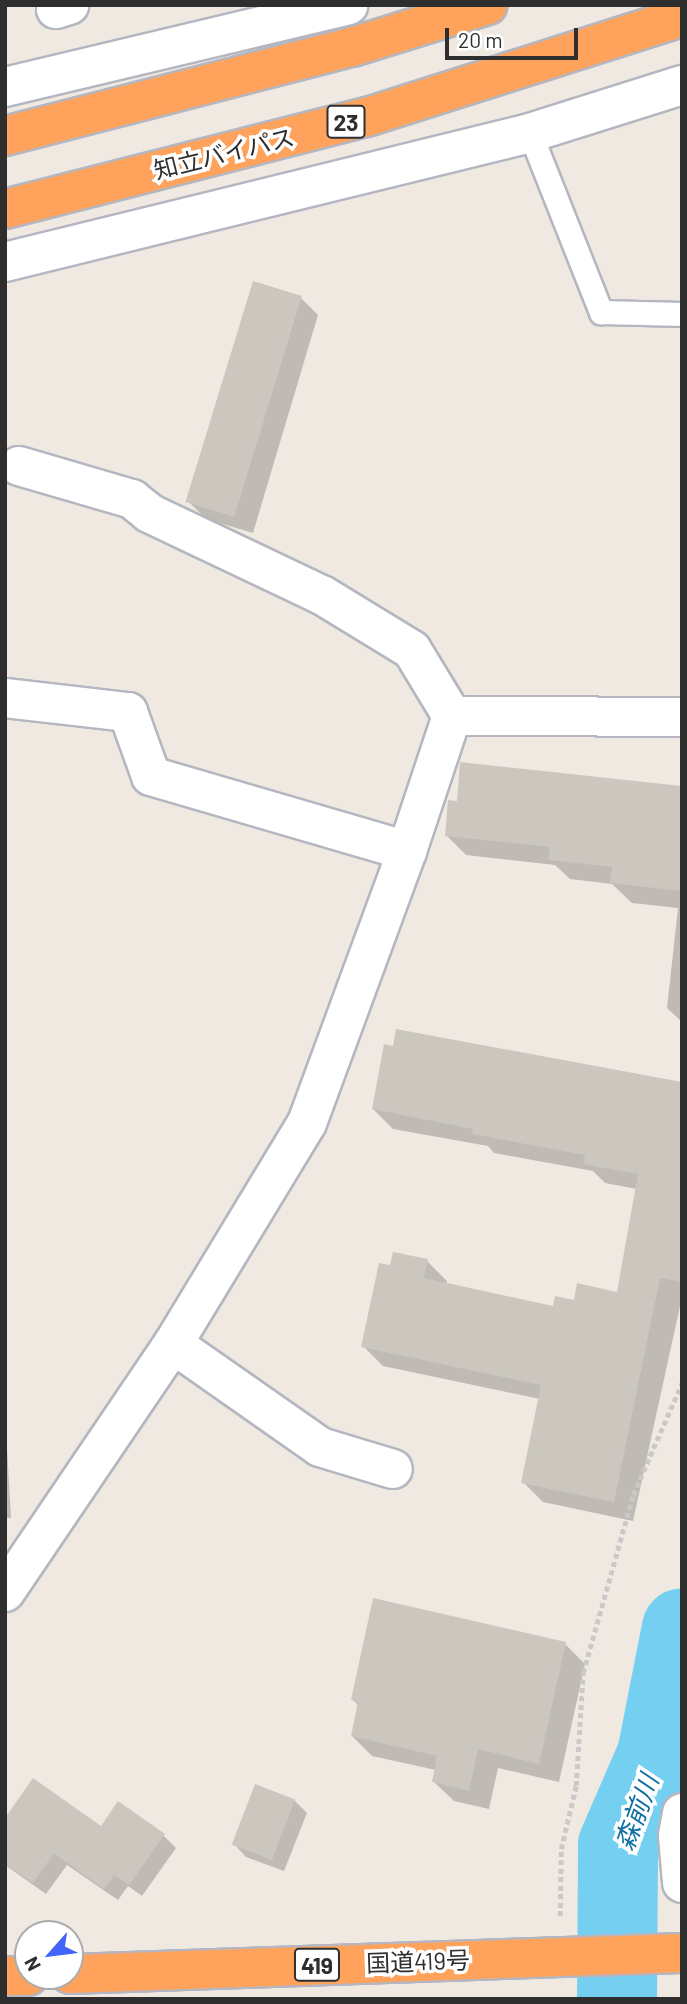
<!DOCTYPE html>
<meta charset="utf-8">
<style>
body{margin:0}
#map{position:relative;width:687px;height:2004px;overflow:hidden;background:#efe9e1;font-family:Barlow,"Noto Sans JP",sans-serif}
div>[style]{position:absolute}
.shadow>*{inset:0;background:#0003}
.river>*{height:80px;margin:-40px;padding:0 40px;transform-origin:40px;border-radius:40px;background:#75cff0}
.building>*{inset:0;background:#cbc7bf;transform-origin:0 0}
.path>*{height:4.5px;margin-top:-2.25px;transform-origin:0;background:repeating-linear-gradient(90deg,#c9c9c9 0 5px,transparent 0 8.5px)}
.roads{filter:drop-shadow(2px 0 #b4b7c1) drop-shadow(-2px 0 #b4b7c1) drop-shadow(0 2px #b4b7c1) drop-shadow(0 -2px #b4b7c1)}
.lane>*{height:23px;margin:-11.5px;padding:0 11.5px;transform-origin:11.5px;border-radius:11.5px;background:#fff}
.street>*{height:38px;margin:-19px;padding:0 19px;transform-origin:19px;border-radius:19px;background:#fff}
.highway>*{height:38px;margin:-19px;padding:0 19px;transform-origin:19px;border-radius:19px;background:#ffa35c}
span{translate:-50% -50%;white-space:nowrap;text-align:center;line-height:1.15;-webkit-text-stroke:7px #fff;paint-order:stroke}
.shield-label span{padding:2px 5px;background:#fff;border:2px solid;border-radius:5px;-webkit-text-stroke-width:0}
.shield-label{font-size:23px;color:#2e2e2e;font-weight:700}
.street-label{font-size:24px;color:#2e2e2e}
.water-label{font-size:26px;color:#0d6fa3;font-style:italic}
.frame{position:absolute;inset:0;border:7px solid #2e2e2e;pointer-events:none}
.north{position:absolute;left:14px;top:1920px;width:70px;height:70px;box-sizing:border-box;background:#fff;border:2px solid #ababab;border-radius:50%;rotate:242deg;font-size:19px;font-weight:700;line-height:28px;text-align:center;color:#2e2e2e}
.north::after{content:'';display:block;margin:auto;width:24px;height:32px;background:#4264fb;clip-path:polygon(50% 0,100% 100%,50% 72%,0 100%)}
.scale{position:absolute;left:445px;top:28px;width:133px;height:32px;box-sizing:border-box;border:4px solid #2e2e2e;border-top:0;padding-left:9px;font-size:21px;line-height:24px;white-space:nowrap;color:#2e2e2e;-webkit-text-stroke:5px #fff;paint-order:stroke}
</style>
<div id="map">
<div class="shadow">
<i style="clip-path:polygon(301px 298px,318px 315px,253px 533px,206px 519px,189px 502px)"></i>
<i style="clip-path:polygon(682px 788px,682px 1022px,667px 1008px,678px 908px,632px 903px,612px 884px,570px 879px,555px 865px,466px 855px,446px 835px)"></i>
<i style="clip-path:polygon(682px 1084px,682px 1297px,633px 1521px,543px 1502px,523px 1482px,540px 1399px,383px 1366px,363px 1346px,391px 1267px,427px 1261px,447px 1281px,446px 1285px,554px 1308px,618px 1294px,637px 1189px,605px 1183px,593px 1171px,494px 1153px,488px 1146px,393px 1129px,373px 1109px)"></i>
<i style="clip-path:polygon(5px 1412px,11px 1518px,5px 1518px)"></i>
<i style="clip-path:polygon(565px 1644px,585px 1664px,559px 1782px,498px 1768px,489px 1809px,454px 1801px,434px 1782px,436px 1770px,372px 1756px,352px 1736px,359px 1706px,353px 1700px)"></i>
<i style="clip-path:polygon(294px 1800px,307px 1813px,284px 1871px,246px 1857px,234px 1844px)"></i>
<i style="clip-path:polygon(5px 1819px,163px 1835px,176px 1848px,142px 1896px,128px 1886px,118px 1900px,67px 1865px,46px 1894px,5px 1865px)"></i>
</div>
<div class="river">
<i style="left:617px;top:1999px;width:154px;rotate:-89.6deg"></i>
<i style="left:618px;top:1845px;width:98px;rotate:-66.6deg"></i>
<i style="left:657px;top:1755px;width:129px;rotate:-78.9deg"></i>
</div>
<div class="building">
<i style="left:253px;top:281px;width:51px;height:231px;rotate:17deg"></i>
<i style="clip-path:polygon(460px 762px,682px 786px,682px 891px,610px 883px,612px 867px,548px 860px,550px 847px,445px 836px,448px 800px,457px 801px)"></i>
<i style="clip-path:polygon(396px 1029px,682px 1082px,682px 1282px,660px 1278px,614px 1502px,521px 1483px,541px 1385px,361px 1347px,379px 1263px,390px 1265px,393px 1252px,428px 1259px,424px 1278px,553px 1306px,555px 1296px,574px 1300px,577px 1283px,617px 1292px,638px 1174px,583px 1164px,585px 1155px,472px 1134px,473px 1129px,372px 1109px,384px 1044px,393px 1046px)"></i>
<i style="clip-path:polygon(373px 1598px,566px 1642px,539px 1764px,478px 1749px,469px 1791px,432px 1782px,437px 1756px,351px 1736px,358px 1702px,351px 1700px)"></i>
<i style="clip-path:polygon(33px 1778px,101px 1826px,118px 1801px,165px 1834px,129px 1885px,114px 1875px,104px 1889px,54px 1853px,33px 1883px,5px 1864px,5px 1818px)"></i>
<i style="left:255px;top:1784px;width:43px;height:65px;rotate:21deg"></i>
</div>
<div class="path">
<i style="left:560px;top:1916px;width:67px;rotate:-89.1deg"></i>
<i style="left:561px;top:1849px;width:65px;rotate:-76.6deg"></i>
<i style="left:576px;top:1786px;width:113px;rotate:-86.5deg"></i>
<i style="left:583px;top:1673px;width:185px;rotate:-74.3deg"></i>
<i style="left:633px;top:1495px;width:122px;rotate:-66.4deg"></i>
</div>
<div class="roads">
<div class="lane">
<i style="left:530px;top:133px;width:193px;rotate:68.4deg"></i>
<i style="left:601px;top:312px;width:81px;rotate:1.4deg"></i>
</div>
<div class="street">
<i style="left:56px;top:5px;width:4px;rotate:90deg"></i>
<i style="left:56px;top:9px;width:14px;rotate:-17deg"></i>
<i style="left:5px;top:87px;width:353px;rotate:-13.4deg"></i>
<i style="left:5px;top:262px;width:541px;rotate:-13.8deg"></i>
<i style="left:530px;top:133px;width:159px;rotate:-17.5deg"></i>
<i style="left:19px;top:466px;width:118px;rotate:16.3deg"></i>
<i style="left:132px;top:499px;width:22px;rotate:39deg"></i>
<i style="left:149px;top:513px;width:191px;rotate:25.4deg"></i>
<i style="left:322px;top:595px;width:105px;rotate:31.4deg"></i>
<i style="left:412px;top:650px;width:77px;rotate:58.8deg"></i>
<i style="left:5px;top:698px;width:124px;rotate:6.5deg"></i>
<i style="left:128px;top:712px;width:68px;rotate:70.2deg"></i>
<i style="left:151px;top:776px;width:267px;rotate:16.3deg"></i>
<i style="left:173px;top:1344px;width:179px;rotate:35deg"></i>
<i style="left:320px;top:1447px;width:76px;rotate:16.8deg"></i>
<i style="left:5px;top:1592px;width:300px;rotate:-55.9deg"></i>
<i style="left:173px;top:1344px;width:258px;rotate:-58.8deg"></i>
<i style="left:307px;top:1123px;width:290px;rotate:-69.8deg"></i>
<i style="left:407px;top:851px;width:142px;rotate:-71.6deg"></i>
<i style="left:452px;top:716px;width:230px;rotate:0.2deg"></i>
<i style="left:682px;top:1813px;width:23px;rotate:100deg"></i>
<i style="left:678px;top:1836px;width:47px;rotate:85.1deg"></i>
</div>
<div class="highway">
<i style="left:5px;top:136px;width:358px;rotate:-14.4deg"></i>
<i style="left:352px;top:47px;width:142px;rotate:-17.2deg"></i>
<i style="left:5px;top:209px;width:374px;rotate:-14.3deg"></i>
<i style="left:367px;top:117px;width:330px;rotate:-17.6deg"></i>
<i style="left:70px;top:1974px;width:612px;rotate:-1.97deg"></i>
<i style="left:5px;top:1976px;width:23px"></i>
</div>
</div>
<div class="shield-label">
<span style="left:346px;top:122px">23</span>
<span style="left:317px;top:1965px">419</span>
</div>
<div class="street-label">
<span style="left:224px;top:153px;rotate:-14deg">知立バイパス</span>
<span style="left:418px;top:1961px;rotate:-2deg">国道419号</span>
</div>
<div class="water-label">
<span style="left:636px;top:1812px;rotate:-70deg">森前川</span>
</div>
<div class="frame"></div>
<div class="north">N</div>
<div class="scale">20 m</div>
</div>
